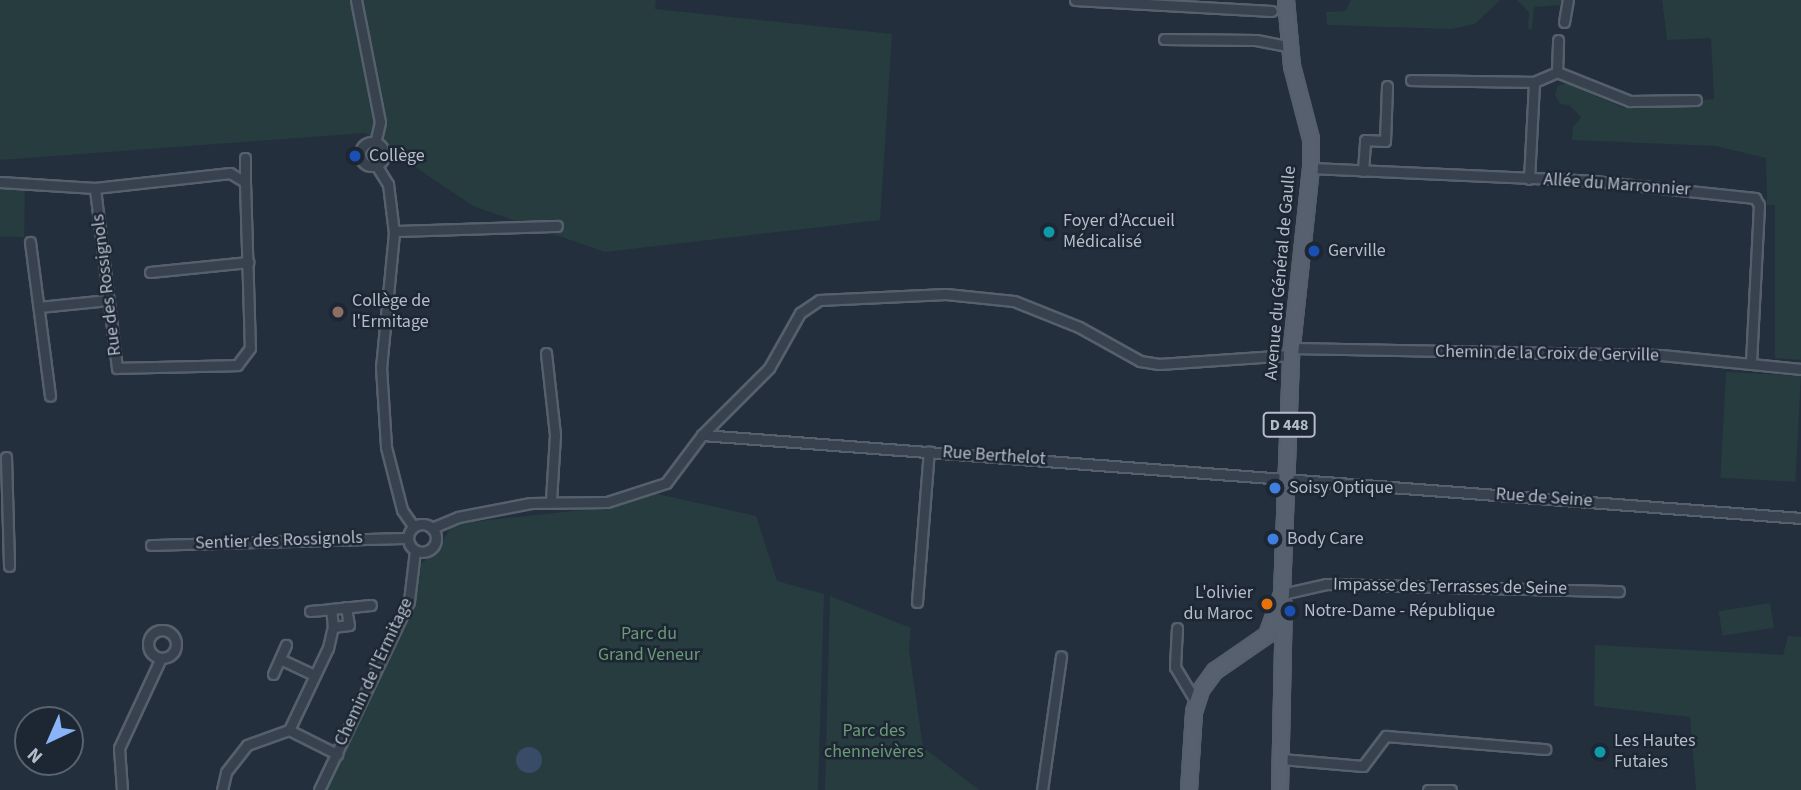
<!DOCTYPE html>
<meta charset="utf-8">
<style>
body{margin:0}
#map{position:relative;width:1801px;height:790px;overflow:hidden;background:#242f3e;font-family:"Source Sans 3",sans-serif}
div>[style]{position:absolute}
.green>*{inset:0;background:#263c3f;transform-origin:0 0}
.water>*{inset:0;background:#394c67}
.round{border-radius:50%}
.roads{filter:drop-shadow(2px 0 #565f6c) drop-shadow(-2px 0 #565f6c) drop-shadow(0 2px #565f6c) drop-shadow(0 -2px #565f6c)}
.minor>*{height:9px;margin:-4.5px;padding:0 4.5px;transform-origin:4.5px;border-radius:4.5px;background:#38414e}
.minor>.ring{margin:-4.5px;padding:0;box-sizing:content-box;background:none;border:9px solid #38414e;border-radius:50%}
.primary>*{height:14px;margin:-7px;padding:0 7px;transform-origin:7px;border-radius:7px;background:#56606e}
.dots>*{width:19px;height:19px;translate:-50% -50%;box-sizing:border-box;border:4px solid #1d2633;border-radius:50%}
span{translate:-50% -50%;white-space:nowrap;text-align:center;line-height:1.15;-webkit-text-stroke:5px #1d2633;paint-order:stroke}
.shield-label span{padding:2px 5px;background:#1d2633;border:2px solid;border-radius:5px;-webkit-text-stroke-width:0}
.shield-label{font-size:16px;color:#b4bcc9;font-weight:700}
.poi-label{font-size:18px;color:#b4bcc9}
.left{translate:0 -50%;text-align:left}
.right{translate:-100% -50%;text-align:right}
.street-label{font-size:18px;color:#b4bcc9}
.park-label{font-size:18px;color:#6b9a76}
.north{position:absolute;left:14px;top:706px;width:70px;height:70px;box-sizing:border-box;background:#1d2633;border:2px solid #59626f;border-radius:50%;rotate:224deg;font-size:19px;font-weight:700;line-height:28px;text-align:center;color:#b4bcc9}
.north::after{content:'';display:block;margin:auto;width:24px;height:32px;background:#8ab4f8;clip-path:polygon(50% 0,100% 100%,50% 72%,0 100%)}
</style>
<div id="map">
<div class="green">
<i style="clip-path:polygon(0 0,656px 0,655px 9px,892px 34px,880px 220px,605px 252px,473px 206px,365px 133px,0 160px)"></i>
<i style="clip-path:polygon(1351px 0,1500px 0,1475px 24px,1451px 29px,1327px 25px,1326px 12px,1345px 11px)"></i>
<i style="clip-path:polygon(1517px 0,1568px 0,1570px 4px,1534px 7px,1532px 30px,1528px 28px,1529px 12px)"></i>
<i style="clip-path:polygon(1662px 0,1801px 0,1801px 360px,1775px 358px,1775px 205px,1767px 205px,1766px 158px,1716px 146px,1572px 140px,1573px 127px,1581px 117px,1569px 105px,1560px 104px,1555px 95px,1558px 86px,1566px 83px,1624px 108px,1714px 99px,1711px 38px,1667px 40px)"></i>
<i style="left:25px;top:185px;width:52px;height:25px;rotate:91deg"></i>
<i style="left:1726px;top:372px;width:75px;height:106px;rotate:3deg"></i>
<i style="clip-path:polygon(653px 493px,756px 516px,777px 581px,824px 594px,818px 790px,326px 790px,418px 591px,421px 564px,439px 549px,452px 524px,610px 507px)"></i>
<i style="clip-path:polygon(830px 596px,911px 628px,909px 649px,923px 747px,979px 790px,825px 790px)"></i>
<i style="left:1770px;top:603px;width:25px;height:52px;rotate:81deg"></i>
<i style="clip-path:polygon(1788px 636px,1801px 637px,1801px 790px,1696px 790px,1690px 717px,1594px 706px,1595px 645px,1783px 655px)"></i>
</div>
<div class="water">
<i class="round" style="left:516px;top:747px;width:26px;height:26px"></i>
</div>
<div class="roads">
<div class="minor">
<i style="left:356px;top:0;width:124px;rotate:78.9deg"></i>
<i style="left:380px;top:122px;width:22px;rotate:103deg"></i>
<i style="left:1075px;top:0;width:197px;rotate:3.2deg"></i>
<i style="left:1564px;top:22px;width:22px;rotate:-80deg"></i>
<i style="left:1164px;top:39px;width:92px;rotate:0.6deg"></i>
<i style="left:1256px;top:40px;width:36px;rotate:11deg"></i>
<i style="left:1557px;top:72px;width:79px;rotate:21.7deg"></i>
<i style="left:1630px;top:101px;width:66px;rotate:-0.9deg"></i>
<i style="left:1411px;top:80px;width:123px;rotate:0.9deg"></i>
<i class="ring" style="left:360px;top:142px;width:15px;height:15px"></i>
<i style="left:245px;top:158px;width:24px;rotate:90deg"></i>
<i style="left:376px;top:165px;width:22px;rotate:58deg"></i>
<i style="left:388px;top:184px;width:49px;rotate:83deg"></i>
<i style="left:394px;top:233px;width:135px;rotate:95.5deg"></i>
<i style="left:381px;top:367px;width:80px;rotate:86.4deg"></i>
<i style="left:386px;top:447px;width:65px;rotate:75.7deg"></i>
<i style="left:402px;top:510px;width:19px;rotate:55deg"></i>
<i style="left:1311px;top:168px;width:283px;rotate:2.6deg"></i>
<i style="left:1594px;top:181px;width:162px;rotate:6deg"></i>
<i style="left:1755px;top:198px;width:8px;rotate:60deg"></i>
<i style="left:1759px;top:205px;width:159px;rotate:92.9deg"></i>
<i style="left:1363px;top:171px;width:31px;rotate:-86deg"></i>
<i style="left:1365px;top:140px;width:20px;rotate:3deg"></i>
<i style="left:1385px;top:141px;width:55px;rotate:-87.9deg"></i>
<i style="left:1529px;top:179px;width:97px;rotate:-87deg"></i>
<i style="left:1534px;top:82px;width:25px;rotate:-23deg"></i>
<i style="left:1557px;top:72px;width:32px;rotate:-88deg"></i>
<i style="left:0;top:182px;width:95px;rotate:3.6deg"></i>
<i style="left:95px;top:188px;width:136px;rotate:-6.3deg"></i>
<i style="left:230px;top:173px;width:17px;rotate:31deg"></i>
<i style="left:245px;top:182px;width:166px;rotate:88.3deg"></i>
<i style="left:250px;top:348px;width:21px;rotate:127deg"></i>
<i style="left:237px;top:365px;width:120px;rotate:178.6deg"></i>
<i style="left:117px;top:368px;width:181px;rotate:-97deg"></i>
<i style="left:394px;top:231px;width:163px;rotate:-1.8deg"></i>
<i style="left:30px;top:242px;width:155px;rotate:82.6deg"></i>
<i style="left:150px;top:272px;width:99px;rotate:-5.8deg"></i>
<i style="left:39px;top:307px;width:70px;rotate:-5.7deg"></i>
<i style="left:1292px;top:348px;width:369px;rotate:1.1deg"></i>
<i style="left:1661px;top:355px;width:141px;rotate:5.7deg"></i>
<i style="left:546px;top:353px;width:82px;rotate:83.7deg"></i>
<i style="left:555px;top:435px;width:66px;rotate:93.5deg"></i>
<i style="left:702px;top:435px;width:1102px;rotate:4.32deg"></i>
<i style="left:6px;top:457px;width:109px;rotate:88.4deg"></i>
<i class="ring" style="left:408px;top:524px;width:19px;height:19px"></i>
<i style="left:432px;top:528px;width:28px;rotate:-23deg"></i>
<i style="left:458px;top:517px;width:74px;rotate:-10.9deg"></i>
<i style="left:531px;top:503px;width:76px;rotate:-0.8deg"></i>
<i style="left:607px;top:502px;width:62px;rotate:-17.9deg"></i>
<i style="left:666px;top:483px;width:60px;rotate:-53.1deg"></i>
<i style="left:702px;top:435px;width:95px;rotate:-45deg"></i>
<i style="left:769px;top:368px;width:63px;rotate:-60.6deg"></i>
<i style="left:800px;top:313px;width:23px;rotate:-34deg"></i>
<i style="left:819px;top:300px;width:127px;rotate:-2.7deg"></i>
<i style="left:946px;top:294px;width:68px;rotate:5.9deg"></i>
<i style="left:1014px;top:301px;width:70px;rotate:21.8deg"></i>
<i style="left:1079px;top:327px;width:70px;rotate:29.1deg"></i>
<i style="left:1140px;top:361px;width:19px;rotate:9deg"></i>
<i style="left:1159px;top:364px;width:132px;rotate:-3.9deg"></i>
<i style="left:151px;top:545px;width:257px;rotate:-1.6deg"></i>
<i style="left:1282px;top:594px;width:45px;rotate:-12.8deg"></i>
<i style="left:1326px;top:584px;width:293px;rotate:1.4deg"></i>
<i style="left:917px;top:602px;width:151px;rotate:-85.5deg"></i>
<i style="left:346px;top:607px;width:18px;rotate:81deg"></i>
<i style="left:349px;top:625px;width:16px;rotate:173deg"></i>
<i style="left:333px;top:627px;width:18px;rotate:-96deg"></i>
<i style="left:331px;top:609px;width:40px;rotate:-5.7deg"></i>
<i style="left:310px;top:611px;width:21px;rotate:-5deg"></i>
<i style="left:1177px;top:628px;width:39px;rotate:93deg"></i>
<i style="left:1175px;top:667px;width:41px;rotate:59deg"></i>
<i class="ring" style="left:148px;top:630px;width:19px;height:19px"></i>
<i style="left:280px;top:659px;width:38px;rotate:25deg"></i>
<i style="left:273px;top:674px;width:32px;rotate:-66deg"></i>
<i style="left:289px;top:730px;width:54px;rotate:26.6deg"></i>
<i style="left:1281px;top:759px;width:82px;rotate:4.9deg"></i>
<i style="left:1363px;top:766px;width:38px;rotate:-53deg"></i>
<i style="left:1386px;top:736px;width:160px;rotate:4.7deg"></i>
<i style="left:122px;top:790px;width:42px;rotate:-94.1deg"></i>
<i style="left:119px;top:748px;width:99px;rotate:-65deg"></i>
<i style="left:222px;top:790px;width:18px;rotate:-77deg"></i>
<i style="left:226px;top:772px;width:34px;rotate:-52deg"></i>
<i style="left:247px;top:745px;width:45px;rotate:-19.7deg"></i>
<i style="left:289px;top:730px;width:91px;rotate:-64.6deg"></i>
<i style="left:328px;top:648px;width:22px;rotate:-77deg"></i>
<i style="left:319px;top:790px;width:209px;rotate:-64.5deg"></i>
<i style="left:409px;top:601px;width:50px;rotate:-83.2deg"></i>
<i style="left:1042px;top:790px;width:135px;rotate:-81.9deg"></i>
<i style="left:1428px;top:790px;width:23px"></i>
</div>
<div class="primary">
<i style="left:1189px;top:790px;width:78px;rotate:-86.3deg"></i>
<i style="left:1194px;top:712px;width:23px;rotate:-72deg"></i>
<i style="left:1201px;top:690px;width:24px;rotate:-54deg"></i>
<i style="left:1215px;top:671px;width:63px;rotate:-34.7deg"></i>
<i style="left:1267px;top:635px;width:44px;rotate:-69.9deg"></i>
<i style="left:1282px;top:594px;width:239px;rotate:-87.8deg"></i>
<i style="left:1291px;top:355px;width:188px;rotate:-83.9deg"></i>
<i style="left:1311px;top:168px;width:29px;rotate:-90deg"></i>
<i style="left:1311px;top:139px;width:75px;rotate:-104.6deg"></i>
<i style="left:1292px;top:66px;width:66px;rotate:-95.2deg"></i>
<i style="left:1280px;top:790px;width:185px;rotate:-88.8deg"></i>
</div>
</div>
<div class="dots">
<i style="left:355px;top:156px;background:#1a4fb4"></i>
<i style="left:1049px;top:232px;background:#0f9aa8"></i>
<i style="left:1314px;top:251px;background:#1a4fb4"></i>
<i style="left:338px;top:312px;background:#8d6e63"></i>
<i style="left:1275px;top:488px;background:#3f7fe0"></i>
<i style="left:1273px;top:539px;background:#3f7fe0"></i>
<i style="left:1267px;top:604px;background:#e8710a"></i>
<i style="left:1290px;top:611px;background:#1a4fb4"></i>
<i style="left:1600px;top:752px;background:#0f9aa8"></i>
</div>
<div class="shield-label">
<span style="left:1289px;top:425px">D 448</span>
</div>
<div class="poi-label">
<span class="left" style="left:369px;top:156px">Collège</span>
<span class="left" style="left:1063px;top:232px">Foyer d’Accueil<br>Médicalisé</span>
<span class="left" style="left:1328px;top:251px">Gerville</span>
<span class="left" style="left:352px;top:312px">Collège de<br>l'Ermitage</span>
<span class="left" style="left:1289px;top:488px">Soisy Optique</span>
<span class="left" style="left:1287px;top:539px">Body Care</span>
<span class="right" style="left:1253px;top:604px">L'olivier<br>du Maroc</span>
<span class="left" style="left:1304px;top:611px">Notre-Dame - République</span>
<span class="left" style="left:1614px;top:752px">Les Hautes<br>Futaies</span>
</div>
<div class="street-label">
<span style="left:1617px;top:185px;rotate:4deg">Allée du Marronnier</span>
<span style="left:1281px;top:273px;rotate:-85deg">Avenue du Général de Gaulle</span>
<span style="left:107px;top:285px;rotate:-97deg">Rue des Rossignols</span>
<span style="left:1547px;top:354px;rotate:1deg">Chemin de la Croix de Gerville</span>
<span style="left:994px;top:456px;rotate:4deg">Rue Berthelot</span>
<span style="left:1544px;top:498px;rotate:4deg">Rue de Seine</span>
<span style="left:279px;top:541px;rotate:-2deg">Sentier des Rossignols</span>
<span style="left:1450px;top:587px;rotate:1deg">Impasse des Terrasses de Seine</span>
<span style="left:374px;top:672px;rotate:-65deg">Chemin de l'Ermitage</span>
</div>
<div class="park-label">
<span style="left:649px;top:645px">Parc du<br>Grand Veneur</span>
<span style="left:874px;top:742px">Parc des<br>chenneivères</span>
</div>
<div class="north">N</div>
</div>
